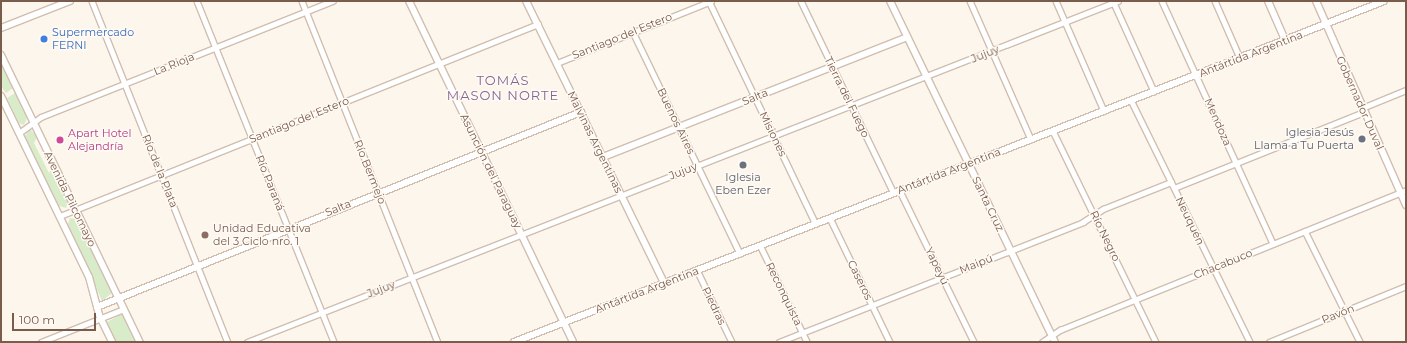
<!DOCTYPE html>
<meta charset="utf-8">
<style>
body{margin:0}
#map{position:relative;width:1407px;height:343px;overflow:hidden;background:#fdf6ec;font-family:Montserrat,sans-serif}
div>[style]{position:absolute}
.green>*{inset:0;background:#d8ecc9}
.roads{filter:drop-shadow(1px 0 #d1beb0) drop-shadow(-1px 0 #d1beb0) drop-shadow(0 1px #d1beb0) drop-shadow(0 -1px #d1beb0)}
.street>*{height:4.5px;margin:-2.25px;padding:0 2.25px;transform-origin:2.25px;border-radius:2.25px;background:#fff}
.secondary>*{height:6px;margin:-3px;padding:0 3px;transform-origin:3px;border-radius:3px;background:#fff}
.dots>*{width:11px;height:11px;translate:-50% -50%;box-sizing:border-box;border:2px solid #fffaf3;border-radius:50%}
span{translate:-50% -50%;white-space:nowrap;text-align:center;line-height:1.15;-webkit-text-stroke:3px #fffaf3;paint-order:stroke}
.shop-label{font-size:11px;color:#366cbe}
.left{translate:0 -50%;text-align:left}
.street-label{font-size:11px;color:#7a5c4d}
.worship-label{font-size:11px;color:#5b616d}
.right{translate:-100% -50%;text-align:right}
.hotel-label{font-size:11px;color:#b23c85}
.education-label{font-size:11px;color:#785e54}
.quarter-label{font-size:13px;color:#846695;letter-spacing:1px}
.frame{position:absolute;inset:0;border:2px solid #7a5c4d;pointer-events:none}
.scale{position:absolute;left:12px;top:313px;width:84px;height:18px;box-sizing:border-box;border:2px solid #7a5c4d;border-top:0;padding-left:5px;font-size:12px;line-height:14px;white-space:nowrap;color:#7a5c4d;-webkit-text-stroke:3px #fffaf3;paint-order:stroke}
</style>
<div id="map">
<div class="green">
<i style="clip-path:polygon(1px 64px,13px 88px,6px 93px,1px 86px)"></i>
<i style="clip-path:polygon(15px 93px,27px 118px,24px 125px,19px 123px,7px 98px)"></i>
<i style="clip-path:polygon(30px 129px,37px 137px,34px 143px,49px 173px,52px 168px,68px 202px,66px 208px,59px 206px,25px 136px)"></i>
<i style="clip-path:polygon(70px 218px,76px 219px,112px 293px,102px 301px,68px 224px)"></i>
<i style="clip-path:polygon(122px 314px,123px 315px,136px 342px,116px 342px,107px 322px)"></i>
</div>
<div class="roads">
<div class="street">
<i style="left:92px;top:1px;width:367px;rotate:68.3deg"></i>
<i style="left:197px;top:1px;width:367px;rotate:68.1deg"></i>
<i style="left:302px;top:1px;width:367px;rotate:68.3deg"></i>
<i style="left:709px;top:1px;width:247px;rotate:64.4deg"></i>
<i style="left:801px;top:1px;width:213px;rotate:64.2deg"></i>
<i style="left:970px;top:1px;width:151px;rotate:66.2deg"></i>
<i style="left:1056px;top:1px;width:120px;rotate:66.4deg"></i>
<i style="left:1162px;top:1px;width:267px;rotate:65.4deg"></i>
<i style="left:1215px;top:1px;width:62px;rotate:66.3deg"></i>
<i style="left:1114px;top:3px;width:97px;rotate:65.6deg"></i>
<i style="left:633px;top:32px;width:246px;rotate:64.2deg"></i>
<i style="left:557px;top:63px;width:166px;rotate:-21.9deg"></i>
<i style="left:1131px;top:100px;width:270px;rotate:63.8deg"></i>
<i style="left:1362px;top:108px;width:48px;rotate:-22.2deg"></i>
<i style="left:1053px;top:131px;width:235px;rotate:64deg"></i>
<i style="left:19px;top:133px;width:27px;rotate:-36deg"></i>
<i style="left:41px;top:117px;width:314px;rotate:-21.7deg"></i>
<i style="left:1174px;top:188px;width:205px;rotate:-21.8deg"></i>
<i style="left:900px;top:191px;width:168px;rotate:63.9deg"></i>
<i style="left:60px;top:216px;width:515px;rotate:-21.88deg"></i>
<i style="left:830px;top:218px;width:138px;rotate:64.2deg"></i>
<i style="left:1305px;top:231px;width:124px;rotate:63.6deg"></i>
<i style="left:760px;top:245px;width:108px;rotate:64.1deg"></i>
<i style="left:697px;top:270px;width:80px;rotate:64.1deg"></i>
<i style="left:41px;top:342px;width:89px;rotate:-21.7deg"></i>
<i style="left:247px;top:342px;width:935px;rotate:-21.38deg"></i>
<i style="left:779px;top:342px;width:327px;rotate:-21.5deg"></i>
<i style="left:1083px;top:222px;width:24px;rotate:-33deg"></i>
<i style="left:1103px;top:209px;width:73px;rotate:-21.7deg"></i>
<i style="left:1042px;top:342px;width:22px;rotate:-34deg"></i>
<i style="left:1060px;top:330px;width:373px;rotate:-22deg"></i>
<i style="left:1269px;top:342px;width:148px;rotate:-22.2deg"></i>
</div>
<div class="secondary">
<i style="left:409px;top:1px;width:378px;rotate:64.3deg"></i>
<i style="left:526px;top:1px;width:314px;rotate:63.9deg"></i>
<i style="left:890px;top:1px;width:379px;rotate:64.2deg"></i>
<i style="left:1268px;top:1px;width:43px;rotate:66.4deg"></i>
<i style="left:1316px;top:1px;width:223px;rotate:66.2deg"></i>
<i style="left:1px;top:28px;width:74px;rotate:-21.4deg"></i>
<i style="left:1px;top:55px;width:319px;rotate:64.2deg"></i>
<i style="left:1px;top:96px;width:201px;rotate:64.1deg"></i>
<i style="left:89px;top:277px;width:39px;rotate:75deg"></i>
<i style="left:99px;top:315px;width:30px;rotate:64deg"></i>
<i style="left:603px;top:157px;width:327px;rotate:-21.5deg"></i>
<i style="left:97px;top:307px;width:522px;rotate:-21.94deg"></i>
<i style="left:514px;top:342px;width:934px;rotate:-21.4deg"></i>
</div>
</div>
<div class="dots">
<i style="left:44px;top:39px;background:#3f7fe0"></i>
<i style="left:1362px;top:139px;background:#6b7280"></i>
<i style="left:60px;top:140px;background:#d1479c"></i>
<i style="left:743px;top:165px;background:#6b7280"></i>
<i style="left:205px;top:235px;background:#8d6e63"></i>
</div>
<div class="shop-label">
<span class="left" style="left:52px;top:39px">Supermercado<br>FERNI</span>
</div>
<div class="street-label">
<span style="left:622px;top:36px;rotate:-22deg">Santiago del Estero</span>
<span style="left:985px;top:54px;rotate:-22deg">Jujuy</span>
<span style="left:1251px;top:54px;rotate:-21deg">Antártida Argentina</span>
<span style="left:174px;top:64px;rotate:-22deg">La Rioja</span>
<span style="left:755px;top:97px;rotate:-22deg">Salta</span>
<span style="left:847px;top:97px;rotate:64deg">Tierra del Fuego</span>
<span style="left:1360px;top:103px;rotate:66deg">Gobernador Duval</span>
<span style="left:299px;top:120px;rotate:-22deg">Santiago del Estero</span>
<span style="left:676px;top:121px;rotate:64deg">Buenos Aires</span>
<span style="left:1218px;top:122px;rotate:66deg">Mendoza</span>
<span style="left:773px;top:134px;rotate:64deg">Misiones</span>
<span style="left:595px;top:142px;rotate:64deg">Malvinas Argentinas</span>
<span style="left:160px;top:171px;rotate:68deg">Río de la Plata</span>
<span style="left:491px;top:171px;rotate:64deg">Asunción del Paraguay</span>
<span style="left:683px;top:171px;rotate:-21deg">Jujuy</span>
<span style="left:949px;top:171px;rotate:-21deg">Antártida Argentina</span>
<span style="left:370px;top:172px;rotate:68deg">Río Bermejo</span>
<span style="left:270px;top:183px;rotate:68deg">Río Paraná</span>
<span style="left:70px;top:199px;rotate:64deg">Avenida Pilcomayo</span>
<span style="left:988px;top:204px;rotate:64deg">Santa Cruz</span>
<span style="left:338px;top:208px;rotate:-22deg">Salta</span>
<span style="left:1190px;top:221px;rotate:64deg">Neuquén</span>
<span style="left:1105px;top:236px;rotate:64deg">Río Negro</span>
<span style="left:976px;top:264px;rotate:-22deg">Maipú</span>
<span style="left:1223px;top:264px;rotate:-22deg">Chacabuco</span>
<span style="left:937px;top:266px;rotate:64deg">Yapeyú</span>
<span style="left:860px;top:280px;rotate:64deg">Caseros</span>
<span style="left:381px;top:289px;rotate:-21deg">Jujuy</span>
<span style="left:647px;top:290px;rotate:-21deg">Antártida Argentina</span>
<span style="left:784px;top:294px;rotate:64deg">Reconquista</span>
<span style="left:714px;top:306px;rotate:64deg">Piedras</span>
<span style="left:1338px;top:314px;rotate:-22deg">Pavón</span>
</div>
<div class="worship-label">
<span class="right" style="left:1354px;top:139px">Iglesia Jesús<br>Llama a Tu Puerta</span>
<span style="left:743px;top:184px">Iglesia<br>Eben Ezer</span>
</div>
<div class="hotel-label">
<span class="left" style="left:68px;top:140px">Apart Hotel<br>Alejandría</span>
</div>
<div class="education-label">
<span class="left" style="left:213px;top:235px">Unidad Educativa<br>del 3 Ciclo nro. 1</span>
</div>
<div class="quarter-label">
<span style="left:503px;top:88px">TOMÁS<br>MASON NORTE</span>
</div>
<div class="frame"></div>
<div class="scale">100 m</div>
</div>
